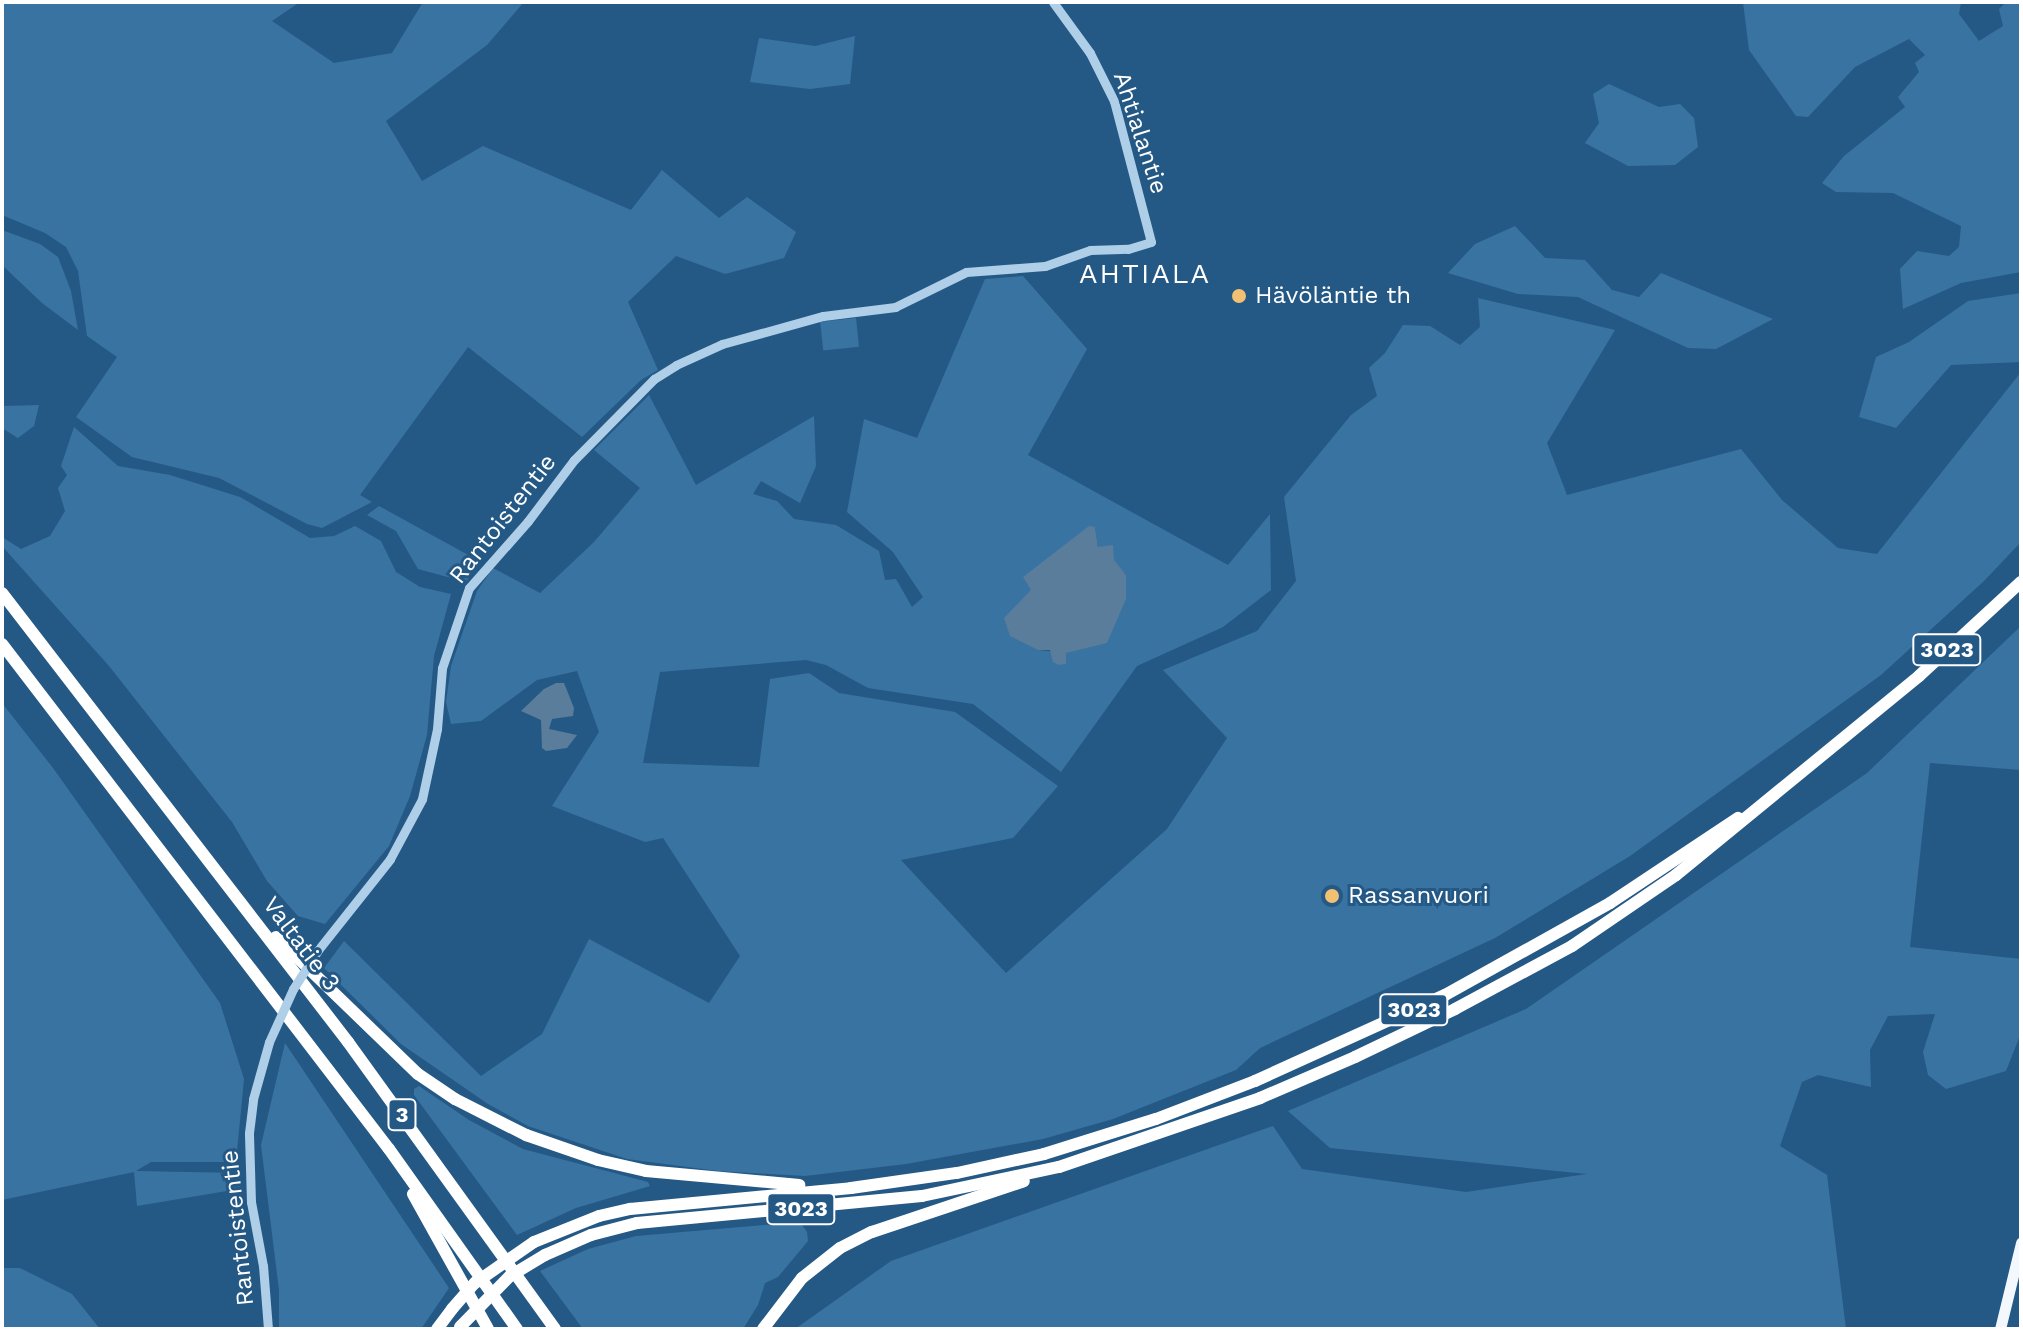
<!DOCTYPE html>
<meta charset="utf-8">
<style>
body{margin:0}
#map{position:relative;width:2023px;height:1331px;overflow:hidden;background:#255985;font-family:"Work Sans",sans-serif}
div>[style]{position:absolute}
.green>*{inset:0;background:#3973a2;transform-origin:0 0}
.water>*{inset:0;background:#597d9b}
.minor>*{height:9px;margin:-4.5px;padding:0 4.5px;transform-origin:4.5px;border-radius:4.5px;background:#afcfe8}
.major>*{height:11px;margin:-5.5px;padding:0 5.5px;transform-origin:5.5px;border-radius:5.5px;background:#f2f8fe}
.highway>*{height:12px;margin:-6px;padding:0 6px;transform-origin:6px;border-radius:6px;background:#fff}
.minor-bridge>*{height:9px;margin:-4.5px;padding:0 4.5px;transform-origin:4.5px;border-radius:4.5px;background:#afcfe8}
.highway-bridge>*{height:12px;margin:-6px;padding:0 6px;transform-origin:6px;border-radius:6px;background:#fff}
.dots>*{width:22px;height:22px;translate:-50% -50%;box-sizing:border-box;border:4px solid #255985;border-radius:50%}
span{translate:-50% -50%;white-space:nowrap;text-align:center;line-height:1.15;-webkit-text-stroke:6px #255985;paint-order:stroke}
.shield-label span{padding:2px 6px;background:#255985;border:2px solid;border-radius:6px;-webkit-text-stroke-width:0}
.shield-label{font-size:22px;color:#fff;font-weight:700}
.street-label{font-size:24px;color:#fff}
.poi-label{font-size:24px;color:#fff}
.left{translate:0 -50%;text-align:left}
.quarter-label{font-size:28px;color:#fff;letter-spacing:2px}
.frame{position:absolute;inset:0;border:4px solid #fff;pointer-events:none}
</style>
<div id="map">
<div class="green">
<i style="clip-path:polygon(2px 2px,300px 2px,272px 21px,334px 63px,392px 53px,423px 2px,524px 2px,487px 45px,386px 121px,422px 181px,483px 146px,631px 210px,662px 170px,719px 218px,747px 197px,796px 232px,784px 258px,725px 274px,676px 256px,628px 302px,658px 370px,641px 380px,582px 437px,468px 347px,360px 495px,372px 502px,322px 528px,307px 524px,219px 478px,132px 457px,76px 417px,117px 357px,87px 336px,78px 271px,66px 247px,45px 233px,2px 215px)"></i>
<i style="clip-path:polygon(1743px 2px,1961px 2px,1959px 14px,1979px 41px,2003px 26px,1999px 9px,2006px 2px,2021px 2px,2021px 272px,1961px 283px,1903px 309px,1900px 269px,1917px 251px,1949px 256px,1959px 247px,1961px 226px,1893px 193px,1836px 192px,1822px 183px,1844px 156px,1905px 107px,1898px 97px,1919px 72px,1915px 63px,1925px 55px,1909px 39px,1855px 67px,1808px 117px,1796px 116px,1749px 50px)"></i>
<i style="clip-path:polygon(855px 36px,850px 84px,810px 89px,750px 82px,759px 38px,815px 46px)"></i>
<i style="clip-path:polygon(1609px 84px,1659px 107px,1680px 104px,1694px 118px,1698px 147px,1675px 165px,1628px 166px,1585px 143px,1599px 123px,1593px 94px)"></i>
<i style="clip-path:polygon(1515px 226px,1545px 258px,1585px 260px,1612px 290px,1639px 297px,1661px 273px,1773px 319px,1716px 349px,1688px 348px,1578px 297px,1518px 294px,1448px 273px,1475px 244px)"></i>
<i style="clip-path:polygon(2px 230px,40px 244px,58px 257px,71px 291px,78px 330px,42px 303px,2px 265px)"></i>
<i style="clip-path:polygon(evenodd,1023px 276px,1087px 349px,1028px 455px,1228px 565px,1270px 514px,1271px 590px,1223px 627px,1137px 666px,1061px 772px,973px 704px,868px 688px,826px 665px,806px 660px,660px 672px,643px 763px,759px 767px,770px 679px,809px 673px,839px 693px,955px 712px,1058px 786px,1013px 838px,901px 860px,1006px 973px,1167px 829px,1227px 738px,1163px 670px,1257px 631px,1296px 581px,1284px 497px,1351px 415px,1377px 396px,1369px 368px,1385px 353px,1403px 325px,1430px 326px,1460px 345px,1480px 327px,1478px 298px,1615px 330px,1547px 443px,1567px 495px,1741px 449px,1782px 500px,1838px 548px,1877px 554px,2021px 372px,2021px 542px,1984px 581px,1881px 675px,1630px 856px,1495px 938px,1260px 1048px,1236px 1070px,1113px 1119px,1043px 1139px,906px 1164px,805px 1176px,718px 1171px,627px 1159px,528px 1126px,488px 1104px,401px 1044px,324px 968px,344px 941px,481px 1076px,542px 1034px,589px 939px,709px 1003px,740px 956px,663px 838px,645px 842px,552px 806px,599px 732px,577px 671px,537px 680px,481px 721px,451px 724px,446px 702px,451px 666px,477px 591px,493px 568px,540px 593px,594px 542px,640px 488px,594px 450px,649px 395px,696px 485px,814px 416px,816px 466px,800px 503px,761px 481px,753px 494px,777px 501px,794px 519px,836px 525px,879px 551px,885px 580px,896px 579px,912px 607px,923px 597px,893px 552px,847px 512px,864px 419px,917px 438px,985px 279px,1023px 276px,1095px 527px,1098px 547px,1126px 575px,1073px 650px,1066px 653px,1038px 650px,1018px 637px,1010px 615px,1032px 590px,1024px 577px,1095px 527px)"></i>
<i style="clip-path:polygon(2021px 293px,2021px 362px,1951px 365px,1896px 428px,1859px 417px,1876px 357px,1909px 342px,1968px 301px)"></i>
<i style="left:856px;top:318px;width:29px;height:36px;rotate:84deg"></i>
<i style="clip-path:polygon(39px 405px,34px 426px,18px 438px,2px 428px,2px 406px)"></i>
<i style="clip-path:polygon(74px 427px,118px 466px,170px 475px,240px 497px,310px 538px,334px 536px,355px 526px,381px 541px,396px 572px,420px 587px,451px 594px,434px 656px,427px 735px,410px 796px,389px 846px,325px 924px,298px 916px,267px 881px,232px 822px,109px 666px,2px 546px,2px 537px,21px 549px,50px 536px,65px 511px,58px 488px,67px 475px,61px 466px)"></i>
<i style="clip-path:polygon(379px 506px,481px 562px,466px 582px,418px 569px,396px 531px,367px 515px)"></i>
<i style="clip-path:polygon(2021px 626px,2021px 770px,1930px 763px,1910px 947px,2021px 959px,2021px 1033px,2006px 1071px,1946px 1089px,1928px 1075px,1923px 1052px,1935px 1014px,1888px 1016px,1870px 1050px,1871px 1087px,1818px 1075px,1802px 1082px,1780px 1146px,1827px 1175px,1846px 1329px,795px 1329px,891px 1261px,1273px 1126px,1302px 1169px,1466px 1192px,1587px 1174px,1330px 1148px,1288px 1111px,1526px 1009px,1867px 773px)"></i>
<i style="clip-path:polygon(2px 703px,53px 768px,220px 1003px,244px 1079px,236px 1162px,151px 1162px,136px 1171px,239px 1173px,247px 1240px,227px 1191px,137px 1206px,134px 1172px,2px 1200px)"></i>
<i style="clip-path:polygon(285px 1043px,449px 1288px,421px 1329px,279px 1329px,279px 1290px,261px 1145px)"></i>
<i style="clip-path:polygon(419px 1086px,469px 1120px,523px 1149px,648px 1182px,650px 1186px,576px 1208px,517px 1235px,414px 1095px,414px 1089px)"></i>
<i style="clip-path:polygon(800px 1222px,807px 1232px,808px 1241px,778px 1277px,765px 1283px,758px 1305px,743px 1329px,583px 1329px,540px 1271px,588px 1249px,636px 1236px)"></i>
<i style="clip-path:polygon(2px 1268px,20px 1268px,72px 1294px,100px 1329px,2px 1329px)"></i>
</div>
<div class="water">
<i style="clip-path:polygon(1089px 526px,1095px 527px,1098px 547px,1113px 545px,1114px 560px,1126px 575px,1126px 599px,1107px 643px,1066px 653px,1066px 664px,1059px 665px,1053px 662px,1050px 650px,1038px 650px,1010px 636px,1004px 618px,1031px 590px,1023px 577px)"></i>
<i style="clip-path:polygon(556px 683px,564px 683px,574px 708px,573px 716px,552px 719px,549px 729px,577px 735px,567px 748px,546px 751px,542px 748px,541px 720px,521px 711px,544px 689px)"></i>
</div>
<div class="minor">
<i style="left:318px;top:950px;width:116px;rotate:-51.6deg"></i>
<i style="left:390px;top:859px;width:68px;rotate:-61.9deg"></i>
<i style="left:422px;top:799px;width:72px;rotate:-77.9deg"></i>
<i style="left:437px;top:729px;width:61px;rotate:-85.3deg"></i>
<i style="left:442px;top:668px;width:84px;rotate:-71.4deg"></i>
<i style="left:469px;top:588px;width:89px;rotate:-48.6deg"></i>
<i style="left:528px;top:521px;width:76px;rotate:-53deg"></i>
<i style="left:574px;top:460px;width:114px;rotate:-45.4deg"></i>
<i style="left:654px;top:379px;width:26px;rotate:-32deg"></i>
<i style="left:676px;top:365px;width:51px;rotate:-24.5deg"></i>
<i style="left:722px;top:344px;width:105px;rotate:-15.5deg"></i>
<i style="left:823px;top:316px;width:73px;rotate:-7.1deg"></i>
<i style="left:895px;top:307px;width:79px;rotate:-26.2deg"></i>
<i style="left:966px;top:272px;width:79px;rotate:-4.3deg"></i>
<i style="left:1045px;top:266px;width:48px;rotate:-19.6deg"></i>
<i style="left:1090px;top:250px;width:38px;rotate:-2deg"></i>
<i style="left:1128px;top:249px;width:24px;rotate:-17deg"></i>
<i style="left:1151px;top:242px;width:146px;rotate:-104.7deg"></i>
<i style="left:1114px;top:101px;width:54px;rotate:-116.6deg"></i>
<i style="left:1090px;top:53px;width:63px;rotate:-126deg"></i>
<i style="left:268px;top:1329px;width:63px;rotate:-94.5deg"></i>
<i style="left:263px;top:1266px;width:65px;rotate:-100.6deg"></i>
<i style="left:251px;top:1202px;width:69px;rotate:-91.7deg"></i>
<i style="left:249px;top:1133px;width:34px;rotate:-83deg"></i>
<i style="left:253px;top:1099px;width:59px;rotate:-74.3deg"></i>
</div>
<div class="major">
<i style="left:2000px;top:1329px;width:89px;rotate:-76.3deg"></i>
</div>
<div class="highway">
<i style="left:2px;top:593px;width:567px;rotate:52.38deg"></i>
<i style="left:348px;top:1042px;width:354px;rotate:54.2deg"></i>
<i style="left:2px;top:644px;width:636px;rotate:52.54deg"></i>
<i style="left:389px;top:1149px;width:221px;rotate:54.6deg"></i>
<i style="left:276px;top:937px;width:197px;rotate:44deg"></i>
<i style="left:418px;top:1074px;width:45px;rotate:34deg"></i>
<i style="left:455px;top:1099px;width:80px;rotate:26.9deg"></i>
<i style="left:526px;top:1135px;width:76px;rotate:19.1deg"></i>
<i style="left:598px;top:1160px;width:49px;rotate:12.9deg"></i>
<i style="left:646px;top:1171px;width:154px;rotate:5.2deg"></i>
<i style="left:413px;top:1194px;width:154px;rotate:60.9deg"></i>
<i style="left:534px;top:1242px;width:70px;rotate:-21.8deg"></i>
<i style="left:599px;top:1216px;width:32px;rotate:-13deg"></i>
<i style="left:630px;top:1209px;width:222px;rotate:-5.4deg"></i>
<i style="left:851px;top:1188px;width:107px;rotate:-8.1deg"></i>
<i style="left:957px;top:1173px;width:89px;rotate:-12.3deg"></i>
<i style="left:1044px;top:1154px;width:117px;rotate:-17.4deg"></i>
<i style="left:1156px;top:1119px;width:106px;rotate:-21deg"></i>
<i style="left:1255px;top:1081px;width:209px;rotate:-24.4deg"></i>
<i style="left:1445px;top:995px;width:189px;rotate:-29.1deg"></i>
<i style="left:1610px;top:903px;width:154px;rotate:-33.6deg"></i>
<i style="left:545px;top:1255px;width:50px;rotate:-23.5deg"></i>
<i style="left:591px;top:1235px;width:48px;rotate:-14.6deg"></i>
<i style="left:637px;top:1223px;width:286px;rotate:-5.4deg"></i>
<i style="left:922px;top:1196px;width:140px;rotate:-12deg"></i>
<i style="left:1059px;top:1167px;width:213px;rotate:-18.9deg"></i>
<i style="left:1260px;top:1098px;width:103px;rotate:-23.3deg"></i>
<i style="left:1355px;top:1057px;width:111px;rotate:-25.6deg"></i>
<i style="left:1455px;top:1009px;width:133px;rotate:-28.3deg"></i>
<i style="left:1572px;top:946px;width:126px;rotate:-34.3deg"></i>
<i style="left:1676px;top:875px;width:314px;rotate:-39.3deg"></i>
<i style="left:1919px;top:676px;width:139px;rotate:-42.7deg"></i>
<i style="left:437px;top:1329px;width:25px;rotate:-53deg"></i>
<i style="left:763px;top:1329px;width:64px;rotate:-52.6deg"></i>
<i style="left:802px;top:1278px;width:48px;rotate:-38.3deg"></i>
<i style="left:840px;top:1248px;width:36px;rotate:-27deg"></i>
<i style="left:872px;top:1232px;width:160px;rotate:-18.5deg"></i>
</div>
<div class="minor-bridge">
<i style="left:269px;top:1042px;width:58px;rotate:-65.6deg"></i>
<i style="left:293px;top:989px;width:46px;rotate:-57.3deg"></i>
</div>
<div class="highway-bridge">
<i style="left:452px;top:1309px;width:35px;rotate:-49deg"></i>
<i style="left:475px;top:1283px;width:72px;rotate:-34.8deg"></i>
<i style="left:460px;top:1327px;width:71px;rotate:-45.6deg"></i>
<i style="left:510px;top:1276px;width:41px;rotate:-31deg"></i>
</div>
<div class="dots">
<i style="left:1239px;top:296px;background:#f2c073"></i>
<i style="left:1332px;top:896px;background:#f2c073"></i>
</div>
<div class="shield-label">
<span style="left:1947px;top:650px">3023</span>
<span style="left:1414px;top:1010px">3023</span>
<span style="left:402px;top:1115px">3</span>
<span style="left:801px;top:1209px">3023</span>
</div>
<div class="street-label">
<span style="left:1140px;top:133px;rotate:72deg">Ahtialantie</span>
<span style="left:503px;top:519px;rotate:-52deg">Rantoistentie</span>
<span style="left:301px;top:944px;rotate:53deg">Valtatie 3</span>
<span style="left:238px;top:1228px;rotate:-96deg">Rantoistentie</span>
</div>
<div class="poi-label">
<span class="left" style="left:1255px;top:296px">Hävöläntie th</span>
<span class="left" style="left:1348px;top:896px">Rassanvuori</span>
</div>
<div class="quarter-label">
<span style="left:1145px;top:274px">AHTIALA</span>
</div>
<div class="frame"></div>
</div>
